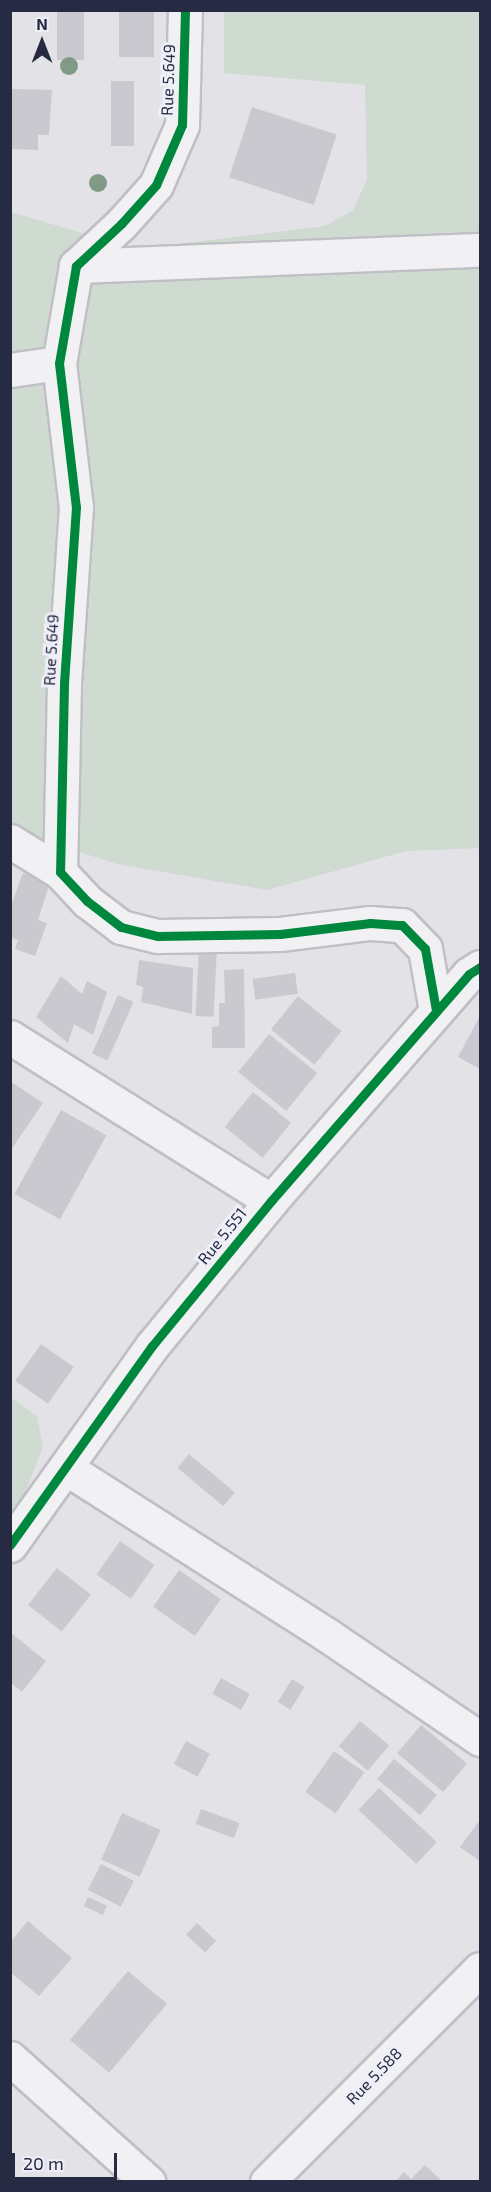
<!DOCTYPE html>
<style>
body{margin:0}
#map{position:relative;width:491px;height:2192px;overflow:hidden;background:#e2e2e7;font-family:"Exo 2",sans-serif}
div>[style]{position:absolute}
.green>*{inset:0;background:#cfdad1}
.building>*{inset:0;background:#c9c9cf;transform-origin:0 0}
.roads{filter:drop-shadow(2px 0 #bfbfc5) drop-shadow(-2px 0 #bfbfc5) drop-shadow(0 2px #bfbfc5) drop-shadow(0 -2px #bfbfc5)}
.minor>*{height:33px;margin:-16.5px;padding:0 16.5px;transform-origin:16.5px;border-radius:16.5px;background:#f1f1f4}
.cycleway>*{height:9px;margin:-4.5px;padding:0 4.5px;transform-origin:4.5px;border-radius:4.5px;background:#00873e}
.trees>*{width:18px;height:18px;margin:-9px;border-radius:50%;background:#819a85}
span{translate:-50% -50%;white-space:nowrap;text-align:center;line-height:1.15;-webkit-text-stroke:6px #eff0f7;paint-order:stroke}
.street-label{font-size:16px;color:#262a42}
.frame{position:absolute;inset:0;border:12px solid #262a42;pointer-events:none}
.north{position:absolute;left:12px;top:12px;width:60px;height:60px;-webkit-text-stroke:4px #eff0f7;paint-order:stroke;rotate:0deg;font-size:16px;font-weight:700;line-height:24px;text-align:center;color:#262a42}
.north::after{content:'';display:block;margin:auto;width:21px;height:27px;background:#262a42;clip-path:polygon(50% 0,100% 100%,50% 72%,0 100%)}
.scale{position:absolute;left:12px;top:2153px;width:105px;height:27px;box-sizing:border-box;border:3px solid #262a42;border-top:0;padding-left:8px;font-size:18px;line-height:21px;white-space:nowrap;color:#262a42;-webkit-text-stroke:4px #eff0f7;paint-order:stroke}
</style>
<div id="map">
<div class="green">
<i style="clip-path:polygon(224px 11px,480px 11px,480px 848px,406px 851px,267px 890px,117px 864px,17px 832px,11px 826px,11px 212px,136px 249px,325px 226px,353px 210px,367px 180px,365px 85px,224px 73px)"></i>
<i style="clip-path:polygon(11px 1398px,37px 1416px,43px 1447px,20px 1506px,11px 1514px)"></i>
</div>
<div class="building">
<i style="left:57px;top:10px;width:27px;height:50px"></i>
<i style="left:119px;top:10px;width:35px;height:47px"></i>
<i style="left:111px;top:81px;width:23px;height:65px"></i>
<i style="clip-path:polygon(10px 89px,52px 90px,49px 135px,38px 135px,38px 150px,10px 149px)"></i>
<i style="left:252px;top:107px;width:89px;height:74px;rotate:18deg"></i>
<i style="clip-path:polygon(23px 873px,50px 883px,38px 920px,47px 923px,35px 956px,15px 949px,18px 940px,10px 937px,10px 908px)"></i>
<i style="left:199px;top:948px;width:18px;height:68px;rotate:3deg"></i>
<i style="clip-path:polygon(139px 960px,193px 968px,192px 1014px,141px 1002px,143px 987px,136px 985px)"></i>
<i style="clip-path:polygon(244px 969px,245px 1048px,212px 1048px,212px 1027px,219px 1026px,219px 1003px,225px 1003px,224px 970px)"></i>
<i style="left:295px;top:973px;width:21px;height:43px;rotate:82deg"></i>
<i style="clip-path:polygon(61px 976px,82px 994px,87px 981px,107px 992px,93px 1035px,74px 1024px,68px 1043px,36px 1017px)"></i>
<i style="left:118px;top:995px;width:17px;height:64px;rotate:24deg"></i>
<i style="left:298px;top:996px;width:56px;height:43px;rotate:39deg"></i>
<i style="clip-path:polygon(480px 1016px,480px 1069px,458px 1057px)"></i>
<i style="left:269px;top:1034px;width:62px;height:49px;rotate:39deg"></i>
<i style="clip-path:polygon(10px 1081px,43px 1103px,10px 1151px)"></i>
<i style="left:253px;top:1092px;width:49px;height:45px;rotate:39deg"></i>
<i style="left:61px;top:1110px;width:52px;height:96px;rotate:29deg"></i>
<i style="left:41px;top:1344px;width:40px;height:45px;rotate:35deg"></i>
<i style="left:189px;top:1454px;width:60px;height:18px;rotate:40deg"></i>
<i style="left:120px;top:1541px;width:42px;height:41px;rotate:35deg"></i>
<i style="left:57px;top:1568px;width:43px;height:47px;rotate:38deg"></i>
<i style="left:179px;top:1570px;width:51px;height:45px;rotate:35deg"></i>
<i style="clip-path:polygon(10px 1632px,46px 1661px,22px 1692px,10px 1682px)"></i>
<i style="left:221px;top:1678px;width:33px;height:18px;rotate:29deg"></i>
<i style="left:292px;top:1679px;width:15px;height:27px;rotate:32deg"></i>
<i style="left:360px;top:1721px;width:38px;height:33px;rotate:40deg"></i>
<i style="left:421px;top:1725px;width:60px;height:37px;rotate:40deg"></i>
<i style="left:186px;top:1741px;width:27px;height:26px;rotate:28deg"></i>
<i style="left:334px;top:1751px;width:37px;height:50px;rotate:35deg"></i>
<i style="left:394px;top:1759px;width:56px;height:26px;rotate:40deg"></i>
<i style="left:379px;top:1788px;width:79px;height:30px;rotate:43deg"></i>
<i style="left:201px;top:1809px;width:41px;height:16px;rotate:20deg"></i>
<i style="left:122px;top:1813px;width:42px;height:51px;rotate:24deg"></i>
<i style="clip-path:polygon(480px 1820px,480px 1861px,460px 1847px)"></i>
<i style="left:101px;top:1864px;width:37px;height:29px;rotate:27deg"></i>
<i style="left:88px;top:1897px;width:21px;height:10px;rotate:25deg"></i>
<i style="clip-path:polygon(28px 1921px,72px 1958px,39px 1996px,10px 1972px,10px 1942px)"></i>
<i style="left:197px;top:1923px;width:26px;height:16px;rotate:43deg"></i>
<i style="left:128px;top:1971px;width:51px;height:90px;rotate:40deg"></i>
<i style="clip-path:polygon(425px 2165px,443px 2182px,395px 2182px,404px 2172px,411px 2179px)"></i>
</div>
<div class="roads">
<div class="minor">
<i style="left:185px;top:10px;width:115px;rotate:91.5deg"></i>
<i style="left:182px;top:125px;width:65px;rotate:113.4deg"></i>
<i style="left:156px;top:185px;width:52px;rotate:131.9deg"></i>
<i style="left:121px;top:224px;width:62px;rotate:137deg"></i>
<i style="left:76px;top:266px;width:98px;rotate:99.9deg"></i>
<i style="left:59px;top:363px;width:145px;rotate:83.3deg"></i>
<i style="left:76px;top:507px;width:177px;rotate:93.9deg"></i>
<i style="left:64px;top:684px;width:188px;rotate:91.2deg"></i>
<i style="left:60px;top:872px;width:40px;rotate:47deg"></i>
<i style="left:87px;top:901px;width:43px;rotate:37.4deg"></i>
<i style="left:121px;top:927px;width:38px;rotate:14deg"></i>
<i style="left:158px;top:936px;width:122px;rotate:-0.9deg"></i>
<i style="left:280px;top:934px;width:91px;rotate:-7deg"></i>
<i style="left:370px;top:923px;width:32px;rotate:4deg"></i>
<i style="left:402px;top:925px;width:33px;rotate:46deg"></i>
<i style="left:425px;top:949px;width:62px;rotate:79.8deg"></i>
<i style="left:76px;top:266px;width:404px;rotate:-2.3deg"></i>
<i style="left:10px;top:370px;width:49px;rotate:-8.1deg"></i>
<i style="left:10px;top:841px;width:59px;rotate:31.8deg"></i>
<i style="left:10px;top:1037px;width:308px;rotate:32.1deg"></i>
<i style="left:66px;top:1468px;width:310px;rotate:32.6deg"></i>
<i style="left:327px;top:1635px;width:185px;rotate:34.2deg"></i>
<i style="left:10px;top:1545px;width:244px;rotate:-54.5deg"></i>
<i style="left:152px;top:1346px;width:188px;rotate:-50.6deg"></i>
<i style="left:271px;top:1201px;width:301px;rotate:-48.9deg"></i>
<i style="left:469px;top:974px;width:13px;rotate:-32deg"></i>
<i style="left:10px;top:2058px;width:186px;rotate:41.9deg"></i>
<i style="left:267px;top:2182px;width:301px;rotate:-45deg"></i>
</div>
</div>
<div class="cycleway">
<i style="left:185px;top:10px;width:115px;rotate:91.5deg"></i>
<i style="left:182px;top:125px;width:65px;rotate:113.4deg"></i>
<i style="left:156px;top:185px;width:52px;rotate:131.9deg"></i>
<i style="left:121px;top:224px;width:62px;rotate:137deg"></i>
<i style="left:76px;top:266px;width:98px;rotate:99.9deg"></i>
<i style="left:59px;top:363px;width:145px;rotate:83.3deg"></i>
<i style="left:76px;top:507px;width:177px;rotate:93.9deg"></i>
<i style="left:64px;top:684px;width:188px;rotate:91.2deg"></i>
<i style="left:60px;top:872px;width:40px;rotate:47deg"></i>
<i style="left:87px;top:901px;width:43px;rotate:37.4deg"></i>
<i style="left:121px;top:927px;width:38px;rotate:14deg"></i>
<i style="left:158px;top:936px;width:122px;rotate:-0.9deg"></i>
<i style="left:280px;top:934px;width:91px;rotate:-7deg"></i>
<i style="left:370px;top:923px;width:32px;rotate:4deg"></i>
<i style="left:402px;top:925px;width:33px;rotate:46deg"></i>
<i style="left:425px;top:949px;width:62px;rotate:79.8deg"></i>
<i style="left:10px;top:1545px;width:244px;rotate:-54.5deg"></i>
<i style="left:152px;top:1346px;width:188px;rotate:-50.6deg"></i>
<i style="left:271px;top:1201px;width:301px;rotate:-48.9deg"></i>
<i style="left:469px;top:974px;width:13px;rotate:-32deg"></i>
</div>
<div class="trees">
<i style="left:69px;top:66px"></i>
<i style="left:98px;top:183px"></i>
</div>
<div class="street-label">
<span style="left:168px;top:80px;rotate:-88deg">Rue 5.649</span>
<span style="left:51px;top:650px;rotate:-87deg">Rue 5.649</span>
<span style="left:222px;top:1236px;rotate:-51deg">Rue 5.551</span>
<span style="left:374px;top:2076px;rotate:-46deg">Rue 5.588</span>
</div>
<div class="frame"></div>
<div class="north">N</div>
<div class="scale">20 m</div>
</div>
